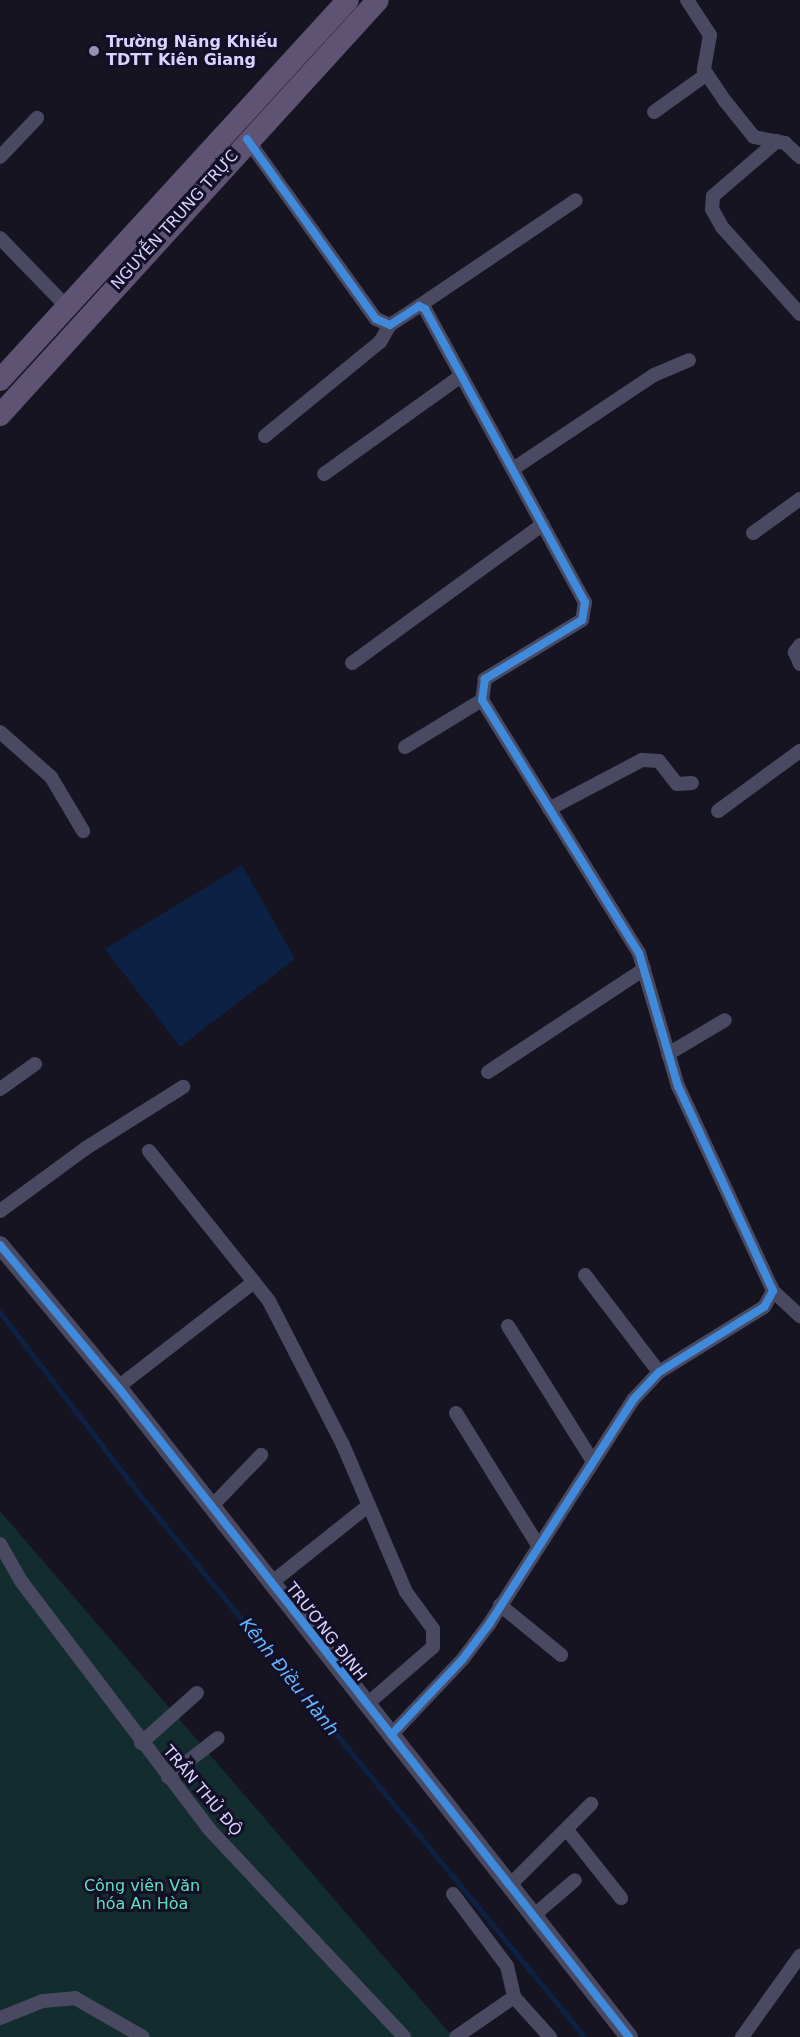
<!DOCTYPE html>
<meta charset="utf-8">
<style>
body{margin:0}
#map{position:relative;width:800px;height:2037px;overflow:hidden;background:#161421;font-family:"DejaVu Sans",sans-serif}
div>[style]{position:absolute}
.green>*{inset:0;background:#132c2d}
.water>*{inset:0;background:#0d2144}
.stream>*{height:4.5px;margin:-2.25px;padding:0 2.25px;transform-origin:2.25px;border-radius:2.25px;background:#0d2144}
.minor>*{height:14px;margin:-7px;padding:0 7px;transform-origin:7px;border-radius:7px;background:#4a4962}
.tertiary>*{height:18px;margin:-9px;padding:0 9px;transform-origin:9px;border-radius:9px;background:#4a4962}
.primary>*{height:22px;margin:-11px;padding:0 11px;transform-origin:11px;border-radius:11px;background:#5e5373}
.cycleway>*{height:8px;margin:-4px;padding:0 4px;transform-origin:4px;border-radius:4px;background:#408adc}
.dots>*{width:16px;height:16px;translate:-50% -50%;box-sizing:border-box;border:3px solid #130f26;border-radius:50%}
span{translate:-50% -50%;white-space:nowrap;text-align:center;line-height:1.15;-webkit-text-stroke:6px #130f26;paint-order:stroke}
.poi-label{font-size:16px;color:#d9d4ff;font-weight:700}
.left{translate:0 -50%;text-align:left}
.street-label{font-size:16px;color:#d9d4ff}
.park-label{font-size:16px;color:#5fe0c0}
.water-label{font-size:18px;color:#62b6ff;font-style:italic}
</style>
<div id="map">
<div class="green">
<i style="clip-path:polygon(0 1511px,453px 2037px,0 2037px)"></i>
</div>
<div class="water">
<i style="clip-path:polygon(242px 865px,295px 959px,180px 1047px,105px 949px)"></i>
</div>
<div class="stream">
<i style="left:0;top:1312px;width:232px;rotate:52.5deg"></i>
<i style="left:141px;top:1496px;width:700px;rotate:50.62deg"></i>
</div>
<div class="minor">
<i style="left:687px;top:0;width:42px;rotate:56.7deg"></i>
<i style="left:710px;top:35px;width:36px;rotate:100deg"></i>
<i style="left:704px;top:70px;width:37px;rotate:56deg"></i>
<i style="left:725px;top:101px;width:46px;rotate:51.1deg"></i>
<i style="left:754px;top:137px;width:32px;rotate:11deg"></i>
<i style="left:785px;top:143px;width:21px;rotate:43deg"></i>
<i style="left:654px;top:112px;width:65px;rotate:-35.6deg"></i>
<i style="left:247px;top:139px;width:221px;rotate:54.4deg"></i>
<i style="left:376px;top:319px;width:15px;rotate:23deg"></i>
<i style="left:390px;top:325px;width:35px;rotate:-33deg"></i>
<i style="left:419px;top:306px;width:7px;rotate:27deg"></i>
<i style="left:425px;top:309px;width:334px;rotate:61.4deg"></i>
<i style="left:585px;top:602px;width:18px;rotate:99deg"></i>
<i style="left:582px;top:620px;width:114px;rotate:148.7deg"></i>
<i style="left:485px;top:679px;width:21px;rotate:98deg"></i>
<i style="left:482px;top:700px;width:298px;rotate:58.2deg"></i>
<i style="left:639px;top:953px;width:139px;rotate:73.7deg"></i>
<i style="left:678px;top:1086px;width:226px;rotate:65.1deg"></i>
<i style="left:773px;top:1291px;width:18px;rotate:119deg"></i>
<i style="left:764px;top:1307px;width:123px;rotate:148.2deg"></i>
<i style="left:659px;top:1372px;width:38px;rotate:133deg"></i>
<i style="left:633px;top:1400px;width:265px;rotate:122.7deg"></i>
<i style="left:490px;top:1623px;width:46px;rotate:127.1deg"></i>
<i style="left:462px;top:1660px;width:103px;rotate:133.4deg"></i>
<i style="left:777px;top:141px;width:84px;rotate:139.3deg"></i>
<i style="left:713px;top:196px;width:13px;rotate:94deg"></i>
<i style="left:712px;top:209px;width:21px;rotate:61deg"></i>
<i style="left:722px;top:227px;width:117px;rotate:48.1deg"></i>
<i style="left:0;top:157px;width:54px;rotate:-46.5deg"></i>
<i style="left:0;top:238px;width:96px;rotate:45.8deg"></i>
<i style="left:419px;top:306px;width:189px;rotate:-34deg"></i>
<i style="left:265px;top:436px;width:149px;rotate:-39.3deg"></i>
<i style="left:380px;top:342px;width:20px;rotate:-60deg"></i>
<i style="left:513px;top:469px;width:169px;rotate:-33.7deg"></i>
<i style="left:654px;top:375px;width:38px;rotate:-23deg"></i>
<i style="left:324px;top:474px;width:168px;rotate:-35.6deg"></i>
<i style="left:753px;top:533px;width:58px;rotate:-35.9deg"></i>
<i style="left:800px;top:645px;width:9px;rotate:126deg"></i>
<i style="left:795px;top:652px;width:13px;rotate:67deg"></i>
<i style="left:352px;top:663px;width:236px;rotate:-36deg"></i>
<i style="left:0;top:732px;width:68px;rotate:41.4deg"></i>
<i style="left:51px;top:777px;width:63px;rotate:59.3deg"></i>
<i style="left:405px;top:747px;width:90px;rotate:-31.4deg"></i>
<i style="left:549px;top:809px;width:105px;rotate:-27.8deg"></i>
<i style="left:642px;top:760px;width:17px;rotate:3deg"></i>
<i style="left:659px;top:761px;width:29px;rotate:52deg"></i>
<i style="left:677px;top:784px;width:15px;rotate:-4deg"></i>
<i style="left:718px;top:811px;width:102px;rotate:-36.2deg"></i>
<i style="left:668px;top:1054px;width:66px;rotate:-30.8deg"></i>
<i style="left:488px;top:1072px;width:187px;rotate:-33.4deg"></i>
<i style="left:0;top:1089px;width:43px;rotate:-35.5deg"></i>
<i style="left:149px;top:1151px;width:192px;rotate:51.3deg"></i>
<i style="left:269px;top:1301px;width:162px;rotate:62.8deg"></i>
<i style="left:343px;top:1445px;width:160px;rotate:66.8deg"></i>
<i style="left:406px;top:1592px;width:46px;rotate:53.9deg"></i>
<i style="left:433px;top:1629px;width:18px;rotate:90deg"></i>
<i style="left:433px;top:1647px;width:89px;rotate:139.1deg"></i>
<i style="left:0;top:1211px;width:107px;rotate:-36.2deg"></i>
<i style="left:86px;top:1148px;width:115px;rotate:-32.2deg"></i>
<i style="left:585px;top:1275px;width:122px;rotate:52.7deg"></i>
<i style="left:773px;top:1291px;width:37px;rotate:43deg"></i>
<i style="left:508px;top:1326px;width:158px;rotate:57.9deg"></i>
<i style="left:118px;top:1387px;width:172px;rotate:-37.7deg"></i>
<i style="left:456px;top:1413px;width:155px;rotate:58.2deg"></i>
<i style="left:212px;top:1506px;width:71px;rotate:-46.1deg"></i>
<i style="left:0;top:1544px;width:43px;rotate:60.4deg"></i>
<i style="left:21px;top:1581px;width:311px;rotate:52.8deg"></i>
<i style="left:209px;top:1829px;width:285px;rotate:46.8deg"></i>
<i style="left:271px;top:1583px;width:125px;rotate:-38.5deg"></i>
<i style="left:500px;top:1605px;width:79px;rotate:39.3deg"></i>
<i style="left:141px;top:1743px;width:75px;rotate:-41.8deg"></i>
<i style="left:168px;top:1777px;width:63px;rotate:-38deg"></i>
<i style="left:567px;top:1830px;width:87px;rotate:51.5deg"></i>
<i style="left:510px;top:1885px;width:115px;rotate:-45deg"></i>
<i style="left:453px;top:1894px;width:90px;rotate:53.1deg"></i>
<i style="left:507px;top:1966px;width:32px;rotate:77deg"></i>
<i style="left:533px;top:1916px;width:55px;rotate:-40.6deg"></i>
<i style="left:0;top:2018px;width:46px;rotate:-21.6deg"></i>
<i style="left:43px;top:2001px;width:32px;rotate:-5deg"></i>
<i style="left:75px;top:1998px;width:78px;rotate:29.8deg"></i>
<i style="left:456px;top:2037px;width:70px;rotate:-34.6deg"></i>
<i style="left:514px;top:1997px;width:54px;rotate:48deg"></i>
<i style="left:742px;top:2037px;width:100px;rotate:-54.4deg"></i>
</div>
<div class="tertiary">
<i style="left:0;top:1245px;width:185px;rotate:50.3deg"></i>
<i style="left:118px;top:1387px;width:827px;rotate:51.83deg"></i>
</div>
<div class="primary">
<i style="left:0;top:380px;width:515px;rotate:-47.52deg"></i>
<i style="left:0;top:415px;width:561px;rotate:-47.67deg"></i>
</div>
<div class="cycleway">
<i style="left:247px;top:139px;width:221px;rotate:54.4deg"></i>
<i style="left:376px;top:319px;width:15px;rotate:23deg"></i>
<i style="left:390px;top:325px;width:35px;rotate:-33deg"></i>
<i style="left:419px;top:306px;width:7px;rotate:27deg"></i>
<i style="left:425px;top:309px;width:334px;rotate:61.4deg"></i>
<i style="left:585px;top:602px;width:18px;rotate:99deg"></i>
<i style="left:582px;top:620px;width:114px;rotate:148.7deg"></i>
<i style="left:485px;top:679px;width:21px;rotate:98deg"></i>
<i style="left:482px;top:700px;width:298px;rotate:58.2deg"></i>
<i style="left:639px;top:953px;width:139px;rotate:73.7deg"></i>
<i style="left:678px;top:1086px;width:226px;rotate:65.1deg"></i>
<i style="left:773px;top:1291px;width:18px;rotate:119deg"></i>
<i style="left:764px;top:1307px;width:123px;rotate:148.2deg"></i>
<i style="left:659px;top:1372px;width:38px;rotate:133deg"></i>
<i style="left:633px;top:1400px;width:265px;rotate:122.7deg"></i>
<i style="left:490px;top:1623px;width:46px;rotate:127.1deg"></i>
<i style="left:462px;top:1660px;width:103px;rotate:133.4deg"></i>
<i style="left:0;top:1245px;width:185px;rotate:50.3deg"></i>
<i style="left:118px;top:1387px;width:827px;rotate:51.83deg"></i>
</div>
<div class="dots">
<i style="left:94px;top:51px;background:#9591b1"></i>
</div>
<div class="poi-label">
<span class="left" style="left:106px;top:51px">Trường Năng Khiếu<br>TDTT Kiên Giang</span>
</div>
<div class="street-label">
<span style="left:175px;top:220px;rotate:-48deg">NGUYỄN TRUNG TRỰC</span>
<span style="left:326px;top:1632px;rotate:52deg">TRƯƠNG ĐỊNH</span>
<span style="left:202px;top:1791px;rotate:50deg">TRẦN THỦ ĐỘ</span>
</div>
<div class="park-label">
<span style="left:142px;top:1895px">Công viên Văn<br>hóa An Hòa</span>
</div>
<div class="water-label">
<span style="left:289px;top:1677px;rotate:51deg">Kênh Điều Hành</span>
</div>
</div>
